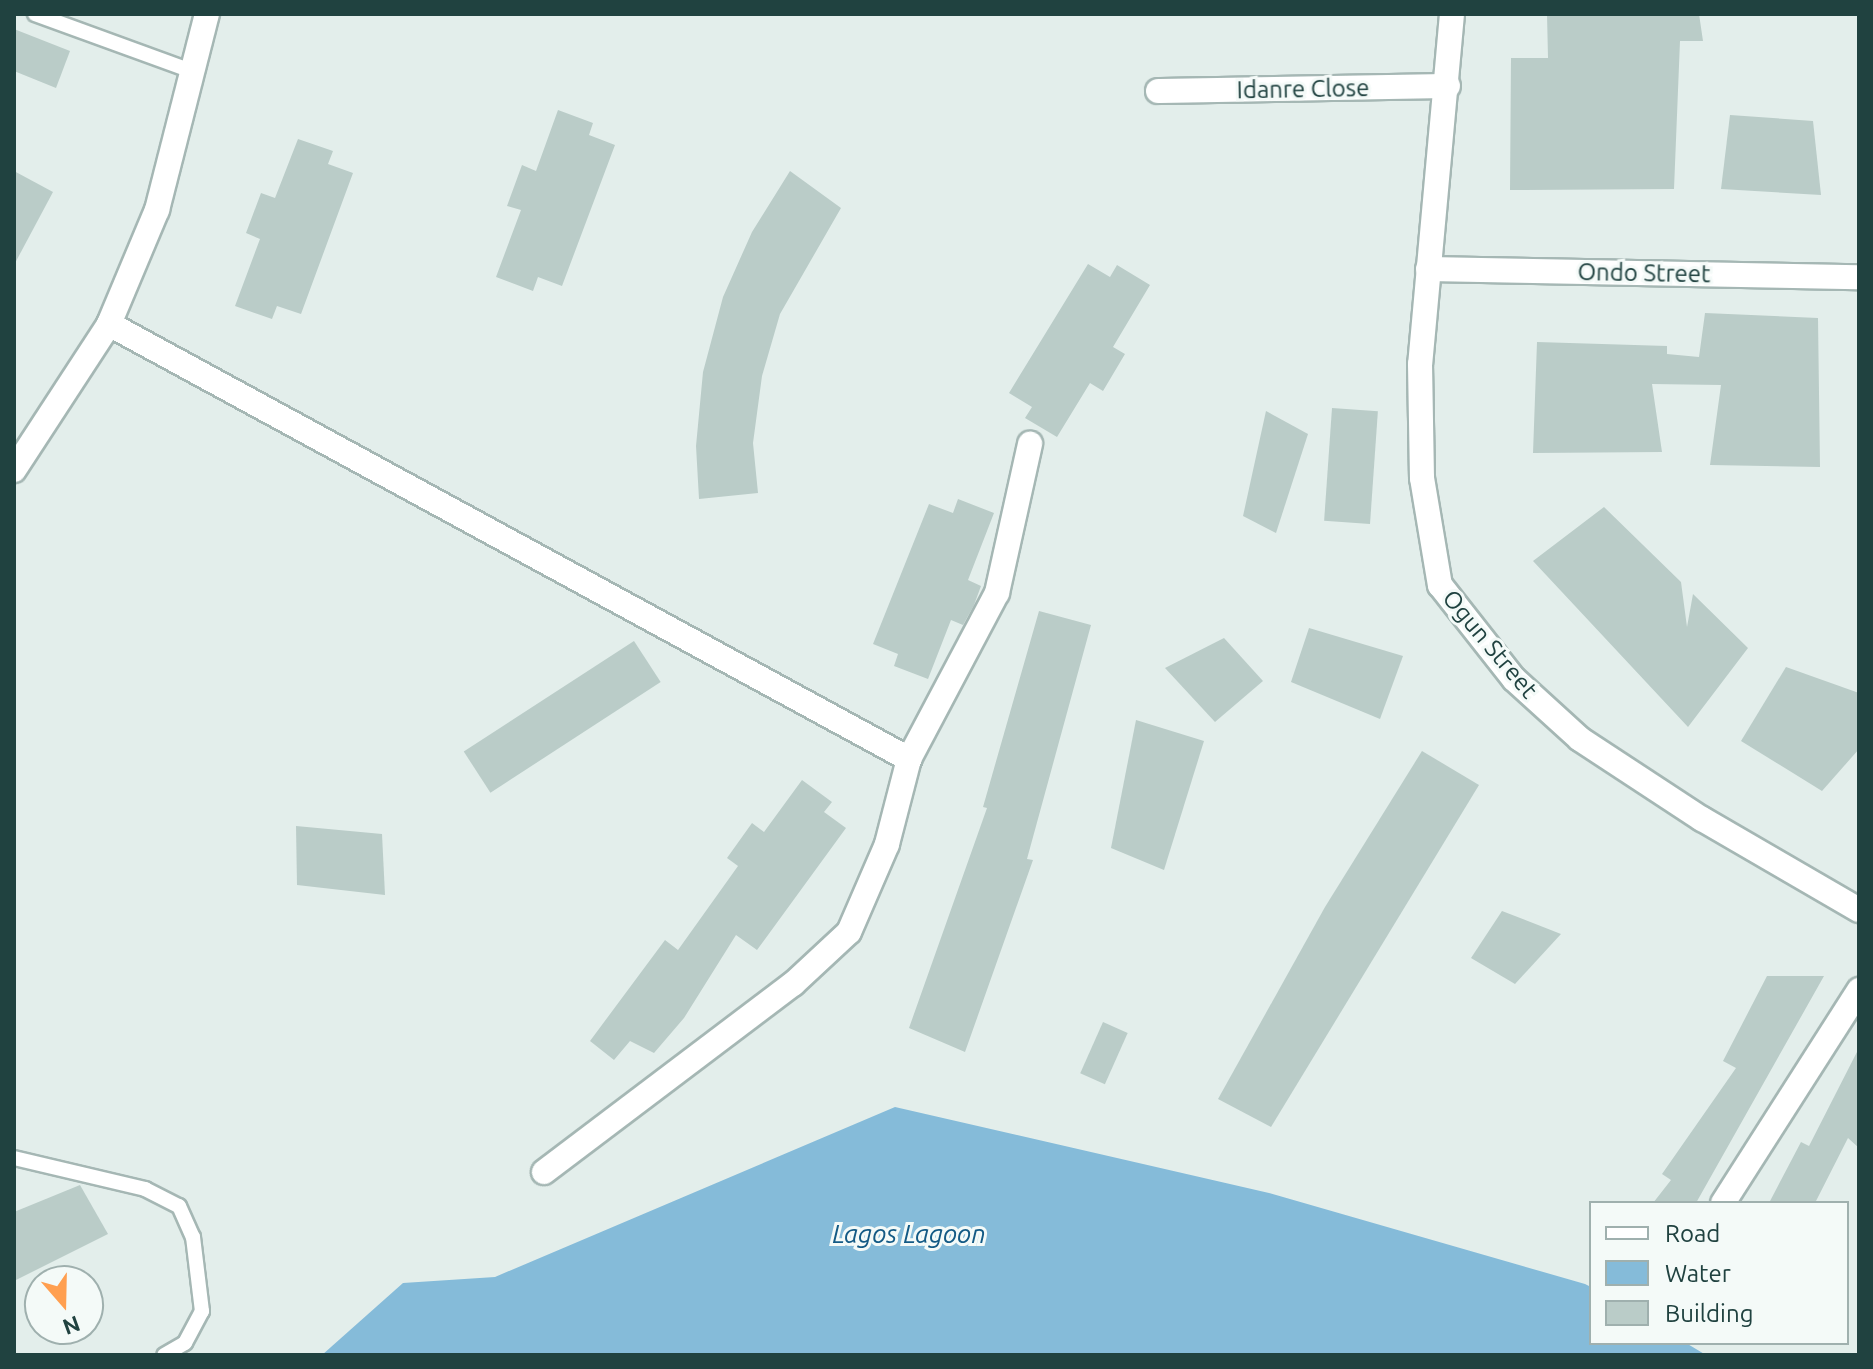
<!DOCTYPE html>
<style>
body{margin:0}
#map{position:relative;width:1873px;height:1369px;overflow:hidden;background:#e3eeeb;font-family:Ubuntu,sans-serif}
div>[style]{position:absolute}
.water>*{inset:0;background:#85bbd9}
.building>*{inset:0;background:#baccc8;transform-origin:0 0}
.roads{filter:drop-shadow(2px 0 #a5b7b4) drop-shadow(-2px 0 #a5b7b4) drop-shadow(0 2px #a5b7b4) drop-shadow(0 -2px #a5b7b4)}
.service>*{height:14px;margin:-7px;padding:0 7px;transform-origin:7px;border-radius:7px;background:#fff}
.minor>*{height:24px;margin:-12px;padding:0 12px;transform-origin:12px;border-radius:12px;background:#fff}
span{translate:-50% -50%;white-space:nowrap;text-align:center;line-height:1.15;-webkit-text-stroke:6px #f4faf8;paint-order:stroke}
.street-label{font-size:24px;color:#204240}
.water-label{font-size:26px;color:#135a85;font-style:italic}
.frame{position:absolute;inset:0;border:16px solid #204240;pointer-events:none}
.legend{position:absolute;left:1589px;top:1201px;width:260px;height:144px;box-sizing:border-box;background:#f4faf8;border:2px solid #9fb0ae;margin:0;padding:10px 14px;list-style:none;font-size:24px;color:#204240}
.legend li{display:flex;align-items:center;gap:16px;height:40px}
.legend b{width:40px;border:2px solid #9fb0ae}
.north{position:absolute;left:24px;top:1265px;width:80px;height:80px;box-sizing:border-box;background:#f4faf8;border:2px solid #9fb0ae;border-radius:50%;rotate:160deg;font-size:22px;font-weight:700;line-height:32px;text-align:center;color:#204240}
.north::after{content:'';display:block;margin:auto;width:28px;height:36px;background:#ff9f50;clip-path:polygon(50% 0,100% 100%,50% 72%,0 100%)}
</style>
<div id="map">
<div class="water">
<i style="clip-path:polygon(895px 1107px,1269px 1193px,1585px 1284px,1591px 1287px,1591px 1343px,1686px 1343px,1706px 1355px,322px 1355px,403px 1283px,495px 1277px)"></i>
</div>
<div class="building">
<i style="clip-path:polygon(1547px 14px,1699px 14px,1703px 41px,1680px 41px,1674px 189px,1510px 190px,1511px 58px,1548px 58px)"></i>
<i style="clip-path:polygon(14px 29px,70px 51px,56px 88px,14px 71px)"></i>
<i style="clip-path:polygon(558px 110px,593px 123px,589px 135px,615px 145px,562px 286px,538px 277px,533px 291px,496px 277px,521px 210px,507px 206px,522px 165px,536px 171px)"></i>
<i style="clip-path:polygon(1730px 115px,1813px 121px,1821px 195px,1721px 189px)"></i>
<i style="clip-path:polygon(298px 139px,333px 151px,328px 164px,353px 173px,301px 314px,277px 306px,272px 319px,235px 306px,260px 239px,246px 233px,261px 193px,275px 198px)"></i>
<i style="clip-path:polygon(14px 171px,53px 192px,14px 265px)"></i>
<i style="clip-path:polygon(790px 171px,841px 208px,780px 314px,762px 376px,753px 443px,758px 493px,699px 499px,696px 446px,703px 372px,723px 297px,752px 232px)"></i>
<i style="clip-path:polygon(1088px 264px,1110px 277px,1117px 265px,1150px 285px,1113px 347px,1125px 354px,1103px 391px,1090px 383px,1057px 437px,1025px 418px,1032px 407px,1009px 393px)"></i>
<i style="clip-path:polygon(1705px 313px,1818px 318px,1820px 467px,1710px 465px,1721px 385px,1652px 384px,1662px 452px,1533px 453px,1537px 342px,1667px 346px,1667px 354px,1699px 357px)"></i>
<i style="left:1332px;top:408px;width:46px;height:113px;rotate:4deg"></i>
<i style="clip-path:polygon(1266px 411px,1308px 434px,1276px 533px,1243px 516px)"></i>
<i style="clip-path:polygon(958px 499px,994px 513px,968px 580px,981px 586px,974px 605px,963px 625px,951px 620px,928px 679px,894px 666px,898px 654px,873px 644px,929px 504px,953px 513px)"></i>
<i style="clip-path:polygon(1604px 507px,1681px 582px,1687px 627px,1693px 594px,1748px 648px,1688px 727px,1533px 561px)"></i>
<i style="clip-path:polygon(1039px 611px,1091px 625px,1027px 859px,1033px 860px,965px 1052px,909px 1028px,987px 808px,983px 807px)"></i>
<i style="clip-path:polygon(1309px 628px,1403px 656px,1380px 719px,1291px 682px)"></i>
<i style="clip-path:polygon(1224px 638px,1263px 681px,1215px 722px,1165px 668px)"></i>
<i style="left:634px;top:641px;width:49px;height:203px;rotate:57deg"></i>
<i style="clip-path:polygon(1786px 667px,1859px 693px,1859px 749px,1822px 791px,1741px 741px)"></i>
<i style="clip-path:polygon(1136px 720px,1204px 741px,1164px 870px,1111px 848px)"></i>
<i style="clip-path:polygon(1422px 751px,1479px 785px,1271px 1127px,1218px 1099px,1325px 907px)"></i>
<i style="clip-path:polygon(802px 780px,832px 802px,824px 812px,846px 828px,757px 950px,736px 935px,684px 1018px,654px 1053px,630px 1041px,614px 1060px,590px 1041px,665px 940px,678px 950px,738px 866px,727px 858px,752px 823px,764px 832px)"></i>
<i style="clip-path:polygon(296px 826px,382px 834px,385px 895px,297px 885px)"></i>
<i style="clip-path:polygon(1502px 911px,1561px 934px,1515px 984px,1471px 958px)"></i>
<i style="clip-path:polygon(1767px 976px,1824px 976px,1696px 1203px,1653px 1203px,1671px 1180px,1662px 1174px,1736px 1068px,1723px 1061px)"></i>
<i style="left:1103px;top:1022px;width:27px;height:56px;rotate:24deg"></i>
<i style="clip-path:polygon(1859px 1048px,1859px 1148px,1848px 1138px,1815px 1203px,1769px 1203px,1801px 1142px,1809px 1146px)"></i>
<i style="clip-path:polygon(80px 1185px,108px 1234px,14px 1281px,14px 1212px)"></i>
</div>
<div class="roads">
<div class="service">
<i style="left:35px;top:14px;width:164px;rotate:20deg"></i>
<i style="left:14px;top:1158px;width:135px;rotate:13.3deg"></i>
<i style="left:145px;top:1189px;width:38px;rotate:27deg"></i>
<i style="left:179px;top:1206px;width:34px;rotate:66deg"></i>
<i style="left:193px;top:1237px;width:75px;rotate:83.1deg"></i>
<i style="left:202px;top:1311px;width:36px;rotate:118deg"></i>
<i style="left:185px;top:1343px;width:24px;rotate:150deg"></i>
</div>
<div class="minor">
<i style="left:1452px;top:14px;width:351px;rotate:95.2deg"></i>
<i style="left:1420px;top:364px;width:114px;rotate:89deg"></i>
<i style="left:1422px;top:478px;width:109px;rotate:80.5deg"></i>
<i style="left:1440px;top:585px;width:120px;rotate:51.8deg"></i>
<i style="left:1514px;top:679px;width:89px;rotate:42.3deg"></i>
<i style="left:1580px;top:739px;width:146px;rotate:33.3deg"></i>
<i style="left:1702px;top:819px;width:181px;rotate:30.1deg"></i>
<i style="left:1158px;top:91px;width:290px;rotate:-1deg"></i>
<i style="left:1428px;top:269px;width:431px;rotate:1.1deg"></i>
<i style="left:109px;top:324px;width:911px;rotate:28.54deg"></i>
<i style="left:909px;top:759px;width:188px;rotate:-62.1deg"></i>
<i style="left:997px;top:593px;width:153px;rotate:-77.5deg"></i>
<i style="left:14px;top:470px;width:174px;rotate:-56.9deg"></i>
<i style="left:109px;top:324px;width:124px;rotate:-67.2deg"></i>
<i style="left:157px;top:210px;width:202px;rotate:-75.7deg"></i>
<i style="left:544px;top:1172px;width:312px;rotate:-37.1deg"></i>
<i style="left:793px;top:984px;width:76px;rotate:-42.9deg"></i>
<i style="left:849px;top:932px;width:96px;rotate:-66.6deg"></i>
<i style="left:887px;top:844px;width:88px;rotate:-75.5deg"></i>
<i style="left:1723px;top:1203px;width:253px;rotate:-57.4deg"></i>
</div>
</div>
<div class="street-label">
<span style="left:1303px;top:89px;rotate:-1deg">Idanre Close</span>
<span style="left:1644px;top:273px;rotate:1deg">Ondo Street</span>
<span style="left:1490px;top:644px;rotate:50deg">Ogun Street</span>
</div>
<div class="water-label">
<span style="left:909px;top:1234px">Lagos Lagoon</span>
</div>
<div class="frame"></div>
<ul class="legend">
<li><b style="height:10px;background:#fff"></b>Road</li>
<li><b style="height:22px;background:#85bbd9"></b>Water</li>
<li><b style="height:22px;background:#baccc8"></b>Building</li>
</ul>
<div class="north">N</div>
</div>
